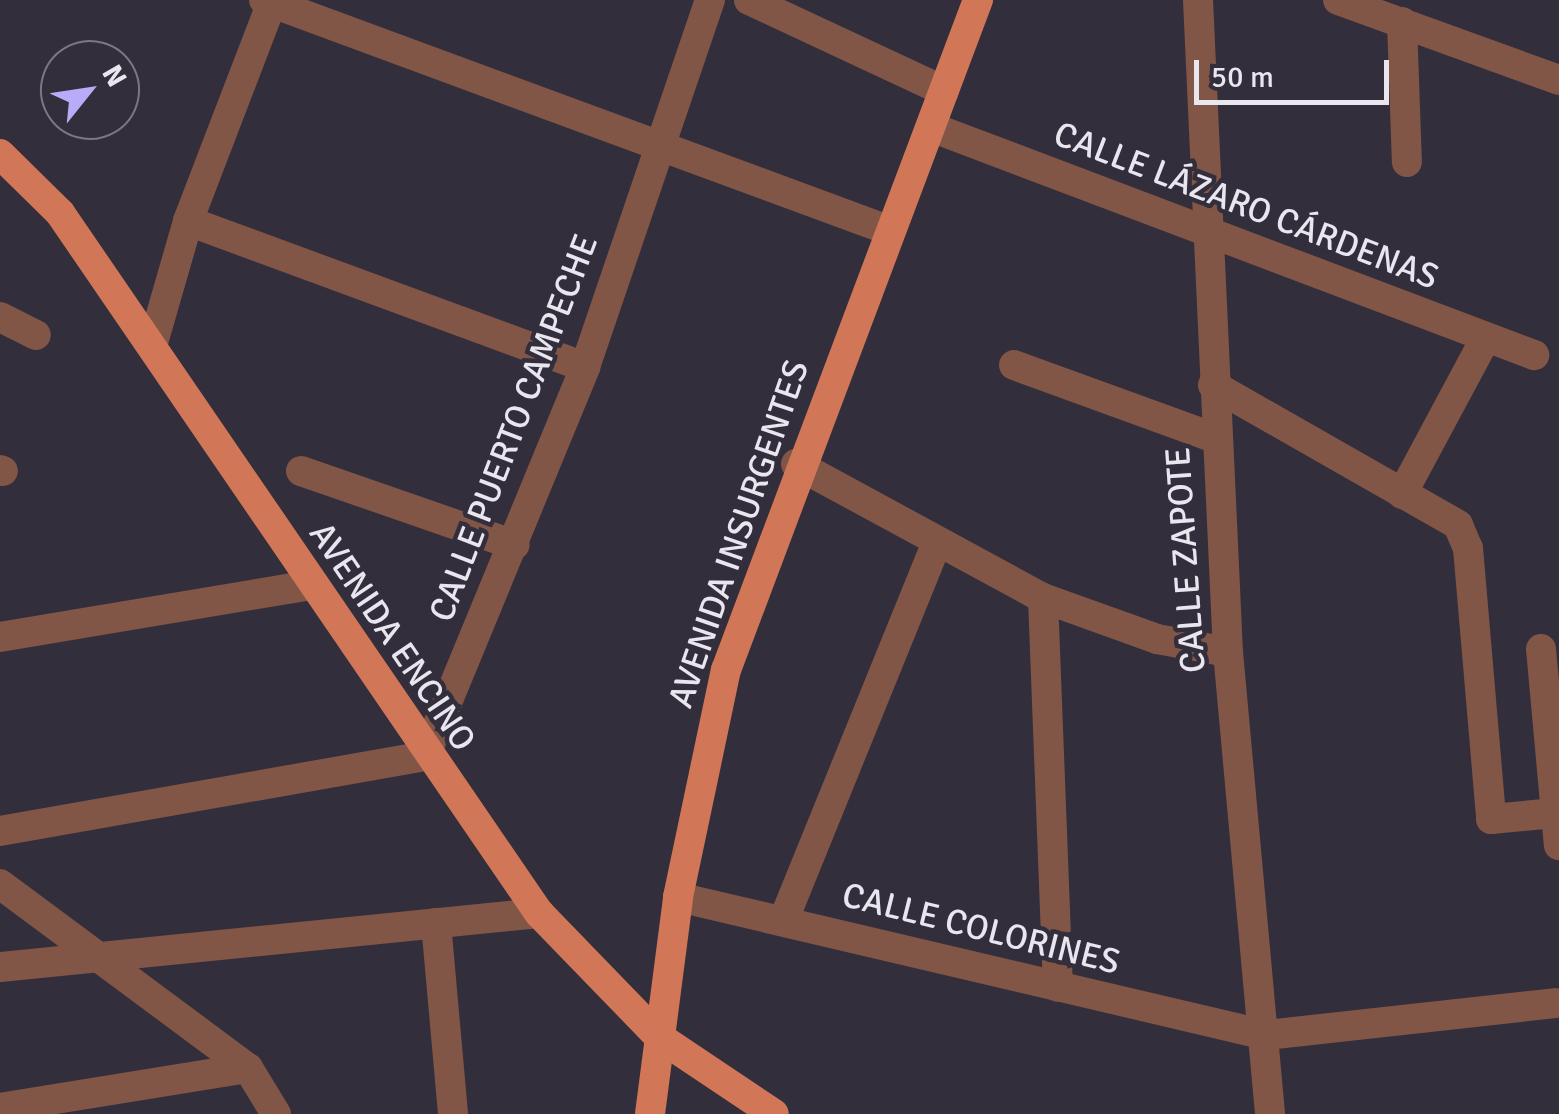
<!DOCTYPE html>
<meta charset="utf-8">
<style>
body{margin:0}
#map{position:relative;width:1559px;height:1114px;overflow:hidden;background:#332e3b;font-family:Signika,sans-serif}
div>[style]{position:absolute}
.minor>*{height:30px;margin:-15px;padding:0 15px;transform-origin:15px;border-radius:15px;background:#825647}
.major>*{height:30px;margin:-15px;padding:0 15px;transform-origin:15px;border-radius:15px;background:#d17758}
span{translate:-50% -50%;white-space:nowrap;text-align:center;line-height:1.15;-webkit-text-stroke:9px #332e3b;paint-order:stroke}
.street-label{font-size:35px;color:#eae6ef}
.north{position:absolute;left:40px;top:40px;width:100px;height:100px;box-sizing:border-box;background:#332e3b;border:2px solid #7c7883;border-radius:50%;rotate:60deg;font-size:28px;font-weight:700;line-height:40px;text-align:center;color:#eae6ef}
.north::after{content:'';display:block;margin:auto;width:35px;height:45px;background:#b8abf7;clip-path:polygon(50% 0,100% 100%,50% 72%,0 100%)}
.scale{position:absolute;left:1194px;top:60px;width:195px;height:45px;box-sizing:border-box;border:5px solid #eae6ef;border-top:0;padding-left:12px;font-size:30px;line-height:35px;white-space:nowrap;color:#eae6ef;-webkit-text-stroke:8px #332e3b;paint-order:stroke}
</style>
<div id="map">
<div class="minor">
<i style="left:264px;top:0;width:665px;rotate:20.23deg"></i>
<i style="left:749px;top:0;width:215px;rotate:25deg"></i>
<i style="left:1198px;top:0;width:653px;rotate:87.37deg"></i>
<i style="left:1228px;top:652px;width:464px;rotate:84.8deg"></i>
<i style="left:1338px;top:0;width:235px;rotate:19.9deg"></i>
<i style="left:1402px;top:22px;width:140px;rotate:88deg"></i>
<i style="left:931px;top:127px;width:645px;rotate:20.71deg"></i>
<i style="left:188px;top:221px;width:423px;rotate:20.2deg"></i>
<i style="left:0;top:317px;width:40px;rotate:26.6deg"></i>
<i style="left:152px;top:346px;width:130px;rotate:-73.9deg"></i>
<i style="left:188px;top:221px;width:237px;rotate:-69deg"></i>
<i style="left:1014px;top:365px;width:214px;rotate:20deg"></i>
<i style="left:1213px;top:385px;width:282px;rotate:29.7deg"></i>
<i style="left:1458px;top:525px;width:25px;rotate:67deg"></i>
<i style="left:1468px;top:548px;width:272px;rotate:85.1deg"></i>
<i style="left:1491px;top:819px;width:65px;rotate:-5.3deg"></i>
<i style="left:796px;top:464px;width:281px;rotate:28.5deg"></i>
<i style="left:1043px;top:598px;width:121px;rotate:19.8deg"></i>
<i style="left:1157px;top:639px;width:72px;rotate:10.4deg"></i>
<i style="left:0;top:470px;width:3px;rotate:18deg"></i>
<i style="left:301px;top:471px;width:226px;rotate:19.1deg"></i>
<i style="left:1402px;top:494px;width:176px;rotate:-61.8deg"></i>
<i style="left:1043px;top:598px;width:389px;rotate:87.8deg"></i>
<i style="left:0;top:637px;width:316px;rotate:-9.5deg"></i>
<i style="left:1541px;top:649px;width:197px;rotate:84.8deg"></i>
<i style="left:0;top:831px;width:432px;rotate:-10deg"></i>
<i style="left:425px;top:756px;width:421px;rotate:-67.6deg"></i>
<i style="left:585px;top:367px;width:388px;rotate:-71.2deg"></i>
<i style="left:0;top:884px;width:309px;rotate:36.6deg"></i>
<i style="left:248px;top:1068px;width:54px;rotate:58.7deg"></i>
<i style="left:678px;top:897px;width:604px;rotate:13.21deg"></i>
<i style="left:1266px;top:1035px;width:291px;rotate:-6.3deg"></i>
<i style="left:784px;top:919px;width:405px;rotate:-67.9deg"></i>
<i style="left:436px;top:923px;width:192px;rotate:84.9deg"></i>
<i style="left:0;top:967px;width:542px;rotate:-5.72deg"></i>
<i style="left:0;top:1108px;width:251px;rotate:-9.2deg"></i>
</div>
<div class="major">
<i style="left:0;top:154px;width:84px;rotate:44.5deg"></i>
<i style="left:60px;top:213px;width:848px;rotate:55.62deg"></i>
<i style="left:539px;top:913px;width:173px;rotate:45.9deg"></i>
<i style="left:659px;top:1037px;width:138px;rotate:33.8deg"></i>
<i style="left:650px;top:1114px;width:219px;rotate:-82.6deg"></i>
<i style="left:678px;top:897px;width:232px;rotate:-78.1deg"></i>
<i style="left:726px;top:670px;width:716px;rotate:-69.39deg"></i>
</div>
<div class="street-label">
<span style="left:1246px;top:206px;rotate:21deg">CALLE LÁZARO CÁRDENAS</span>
<span style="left:514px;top:428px;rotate:-69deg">CALLE PUERTO CAMPECHE</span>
<span style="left:739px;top:534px;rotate:-71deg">AVENIDA INSURGENTES</span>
<span style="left:1186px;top:560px;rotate:-94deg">CALLE ZAPOTE</span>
<span style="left:392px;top:637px;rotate:56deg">AVENIDA ENCINO</span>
<span style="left:981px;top:929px;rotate:14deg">CALLE COLORINES</span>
</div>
<div class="north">N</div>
<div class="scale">50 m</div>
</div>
